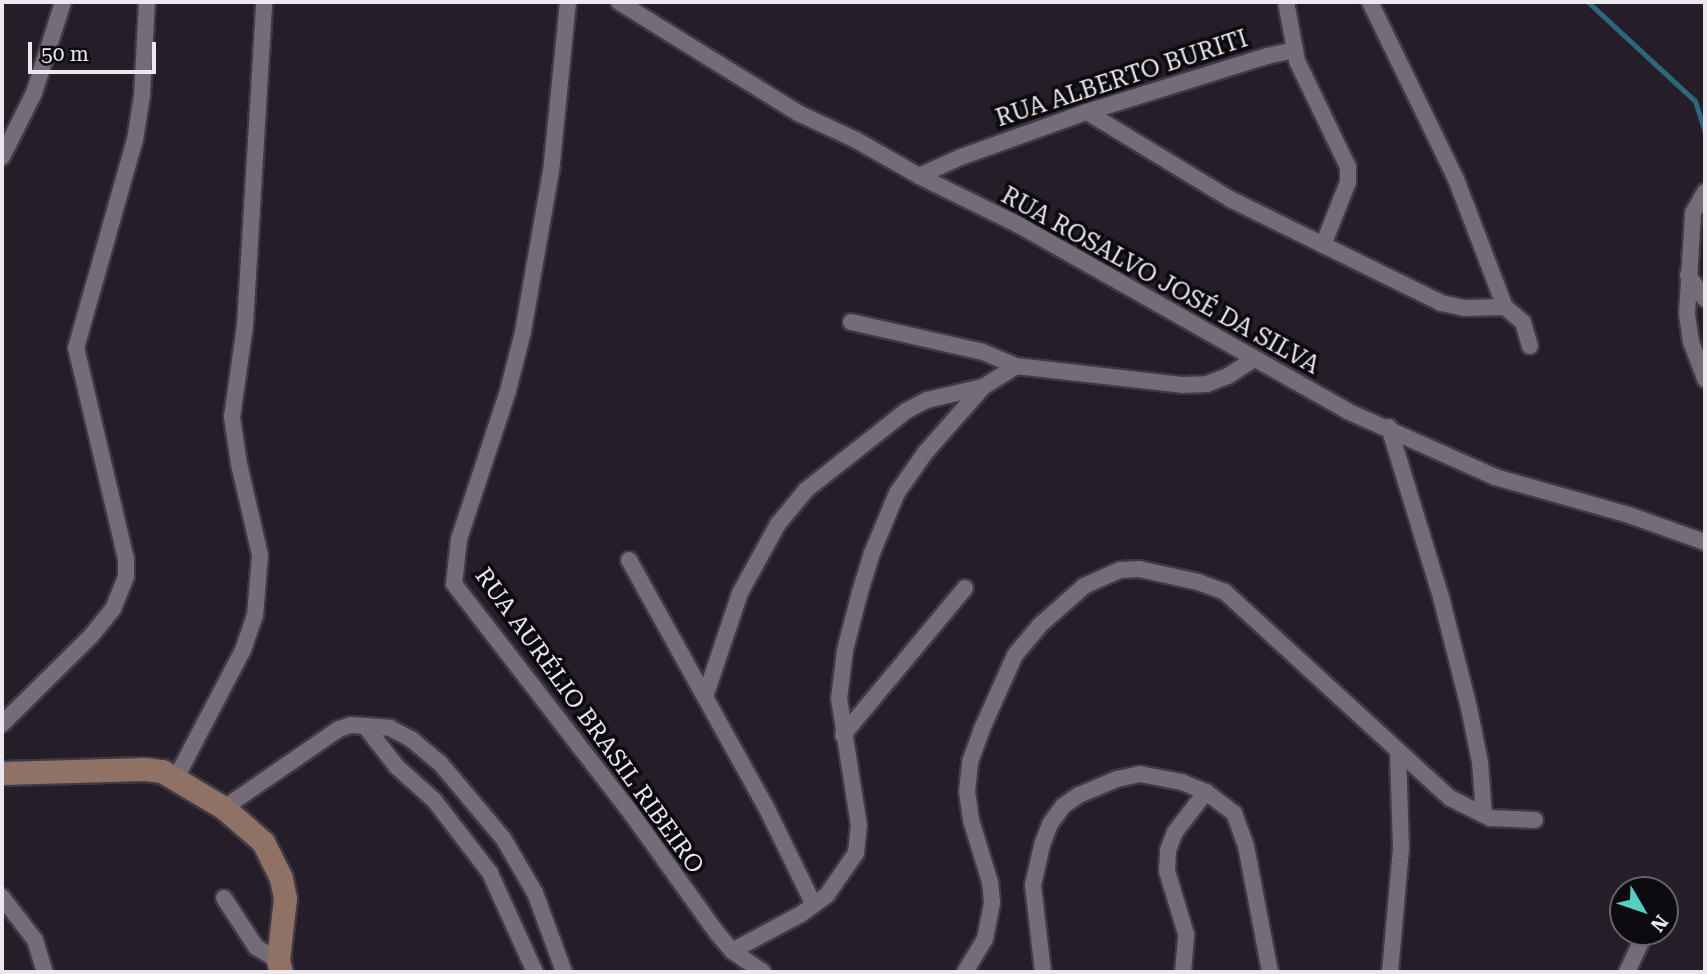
<!DOCTYPE html>
<meta charset="utf-8">
<style>
body{margin:0}
#map{position:relative;width:1707px;height:974px;overflow:hidden;background:#251e29;font-family:"Roboto Serif",serif}
div>[style]{position:absolute}
.stream>*{height:5px;margin:-2.5px;padding:0 2.5px;transform-origin:2.5px;border-radius:2.5px;background:#2c687c}
.roads{filter:drop-shadow(2px 0 #3f3943) drop-shadow(-2px 0 #3f3943) drop-shadow(0 2px #3f3943) drop-shadow(0 -2px #3f3943)}
.street>*{height:16px;margin:-8px;padding:0 8px;transform-origin:8px;border-radius:8px;background:#746c79}
.secondary>*{height:23px;margin:-11.5px;padding:0 11.5px;transform-origin:11.5px;border-radius:11.5px;background:#907165}
span{translate:-50% -50%;white-space:nowrap;text-align:center;line-height:1.15;-webkit-text-stroke:7px #0c0a0e;paint-order:stroke}
.street-label{font-size:24px;color:#ede8f0}
.frame{position:absolute;inset:0;border:4px solid #ede8f0;pointer-events:none}
.north{position:absolute;left:1609px;top:876px;width:70px;height:70px;box-sizing:border-box;background:#0c0a0e;border:2px solid #666368;border-radius:50%;rotate:129deg;font-size:19px;font-weight:700;line-height:28px;text-align:center;color:#ede8f0}
.north::after{content:'';display:block;margin:auto;width:24px;height:32px;background:#55cec4;clip-path:polygon(50% 0,100% 100%,50% 72%,0 100%)}
.scale{position:absolute;left:28px;top:42px;width:128px;height:32px;box-sizing:border-box;border:4px solid #ede8f0;border-top:0;padding-left:9px;font-size:21px;line-height:24px;white-space:nowrap;color:#ede8f0;-webkit-text-stroke:5px #0c0a0e;paint-order:stroke}
</style>
<div id="map">
<div class="stream">
<i style="left:1588px;top:2px;width:146px;rotate:42.8deg"></i>
<i style="left:1695px;top:101px;width:33px;rotate:72deg"></i>
</div>
<div class="roads">
<div class="street">
<i style="left:568px;top:2px;width:170px;rotate:95.7deg"></i>
<i style="left:551px;top:171px;width:163px;rotate:99.9deg"></i>
<i style="left:523px;top:332px;width:61px;rotate:104.3deg"></i>
<i style="left:508px;top:391px;width:156px;rotate:108.3deg"></i>
<i style="left:459px;top:539px;width:45px;rotate:96.3deg"></i>
<i style="left:454px;top:584px;width:289px;rotate:52.3deg"></i>
<i style="left:631px;top:813px;width:148px;rotate:54.4deg"></i>
<i style="left:717px;top:933px;width:23px;rotate:50deg"></i>
<i style="left:732px;top:951px;width:37px;rotate:34deg"></i>
<i style="left:619px;top:2px;width:211px;rotate:31.8deg"></i>
<i style="left:798px;top:113px;width:64px;rotate:25deg"></i>
<i style="left:856px;top:140px;width:73px;rotate:29.7deg"></i>
<i style="left:919px;top:176px;width:109px;rotate:26.1deg"></i>
<i style="left:1017px;top:224px;width:379px;rotate:29.5deg"></i>
<i style="left:1347px;top:411px;width:162px;rotate:24deg"></i>
<i style="left:1495px;top:477px;width:139px;rotate:15.8deg"></i>
<i style="left:1629px;top:515px;width:81px;rotate:19.6deg"></i>
<i style="left:1286px;top:2px;width:60px;rotate:79.4deg"></i>
<i style="left:1297px;top:61px;width:118px;rotate:64.3deg"></i>
<i style="left:1348px;top:167px;width:15px;rotate:90deg"></i>
<i style="left:1348px;top:182px;width:68px;rotate:111.6deg"></i>
<i style="left:1370px;top:2px;width:197px;rotate:64.1deg"></i>
<i style="left:1456px;top:179px;width:137px;rotate:69.1deg"></i>
<i style="left:1087px;top:112px;width:167px;rotate:31.3deg"></i>
<i style="left:1230px;top:199px;width:235px;rotate:26.2deg"></i>
<i style="left:1441px;top:303px;width:24px;rotate:12deg"></i>
<i style="left:1464px;top:308px;width:41px;rotate:-1.4deg"></i>
<i style="left:1505px;top:307px;width:23px;rotate:40deg"></i>
<i style="left:1523px;top:322px;width:25px;rotate:74deg"></i>
<i style="left:2px;top:157px;width:72px;rotate:-63.4deg"></i>
<i style="left:34px;top:93px;width:96px;rotate:-72.3deg"></i>
<i style="left:919px;top:176px;width:46px;rotate:-24.3deg"></i>
<i style="left:961px;top:157px;width:134px;rotate:-19.7deg"></i>
<i style="left:1087px;top:112px;width:189px;rotate:-17.3deg"></i>
<i style="left:1267px;top:56px;width:29px;rotate:-12deg"></i>
<i style="left:1705px;top:192px;width:24px;rotate:120deg"></i>
<i style="left:1693px;top:213px;width:101px;rotate:93.4deg"></i>
<i style="left:1687px;top:314px;width:28px;rotate:82deg"></i>
<i style="left:1691px;top:342px;width:40px;rotate:69deg"></i>
<i style="left:1688px;top:275px;width:29px;rotate:55deg"></i>
<i style="left:851px;top:322px;width:135px;rotate:12.8deg"></i>
<i style="left:983px;top:352px;width:36px;rotate:23deg"></i>
<i style="left:1389px;top:427px;width:178px;rotate:73deg"></i>
<i style="left:1441px;top:597px;width:114px;rotate:75.8deg"></i>
<i style="left:1469px;top:708px;width:55px;rotate:78.5deg"></i>
<i style="left:1480px;top:762px;width:53px;rotate:85.7deg"></i>
<i style="left:629px;top:560px;width:280px;rotate:61deg"></i>
<i style="left:765px;top:805px;width:111px;rotate:63.9deg"></i>
<i style="left:705px;top:697px;width:110px;rotate:-71.4deg"></i>
<i style="left:740px;top:593px;width:79px;rotate:-61.2deg"></i>
<i style="left:778px;top:524px;width:44px;rotate:-50.5deg"></i>
<i style="left:806px;top:490px;width:127px;rotate:-38.3deg"></i>
<i style="left:906px;top:411px;width:24px;rotate:-28deg"></i>
<i style="left:927px;top:400px;width:57px;rotate:-13.1deg"></i>
<i style="left:983px;top:387px;width:39px;rotate:-32deg"></i>
<i style="left:1016px;top:366px;width:167px;rotate:6.5deg"></i>
<i style="left:1182px;top:385px;width:25px;rotate:-2deg"></i>
<i style="left:1207px;top:384px;width:22px;rotate:-21deg"></i>
<i style="left:1228px;top:376px;width:30px;rotate:-33deg"></i>
<i style="left:2px;top:724px;width:125px;rotate:-44.7deg"></i>
<i style="left:91px;top:636px;width:35px;rotate:-51deg"></i>
<i style="left:113px;top:609px;width:35px;rotate:-68deg"></i>
<i style="left:126px;top:576px;width:17px;rotate:-90deg"></i>
<i style="left:126px;top:559px;width:217px;rotate:-103.3deg"></i>
<i style="left:76px;top:348px;width:216px;rotate:-74.2deg"></i>
<i style="left:135px;top:140px;width:45px;rotate:-81deg"></i>
<i style="left:142px;top:96px;width:94px;rotate:-87deg"></i>
<i style="left:365px;top:726px;width:52px;rotate:52deg"></i>
<i style="left:397px;top:767px;width:50px;rotate:41.7deg"></i>
<i style="left:434px;top:800px;width:92px;rotate:52.5deg"></i>
<i style="left:490px;top:873px;width:109px;rotate:65.6deg"></i>
<i style="left:843px;top:735px;width:191px;rotate:-50.3deg"></i>
<i style="left:176px;top:778px;width:144px;rotate:-62.4deg"></i>
<i style="left:243px;top:650px;width:36px;rotate:-71deg"></i>
<i style="left:255px;top:616px;width:61px;rotate:-85.3deg"></i>
<i style="left:260px;top:555px;width:93px;rotate:-103deg"></i>
<i style="left:239px;top:464px;width:48px;rotate:-98.5deg"></i>
<i style="left:232px;top:417px;width:92px;rotate:-81.9deg"></i>
<i style="left:245px;top:326px;width:325px;rotate:-86.6deg"></i>
<i style="left:224px;top:808px;width:140px;rotate:-34.5deg"></i>
<i style="left:339px;top:729px;width:13px;rotate:-18deg"></i>
<i style="left:351px;top:725px;width:39px;rotate:4deg"></i>
<i style="left:390px;top:728px;width:24px;rotate:28deg"></i>
<i style="left:411px;top:739px;width:38px;rotate:40deg"></i>
<i style="left:440px;top:763px;width:98px;rotate:50deg"></i>
<i style="left:503px;top:838px;width:64px;rotate:59.8deg"></i>
<i style="left:535px;top:893px;width:84px;rotate:69.8deg"></i>
<i style="left:2px;top:897px;width:54px;rotate:52.5deg"></i>
<i style="left:35px;top:940px;width:34px;rotate:73deg"></i>
<i style="left:224px;top:898px;width:59px;rotate:56.9deg"></i>
<i style="left:256px;top:947px;width:26px;rotate:31deg"></i>
<i style="left:732px;top:951px;width:78px;rotate:-28.2deg"></i>
<i style="left:801px;top:914px;width:32px;rotate:-36deg"></i>
<i style="left:827px;top:895px;width:51px;rotate:-55.4deg"></i>
<i style="left:856px;top:853px;width:27px;rotate:-84deg"></i>
<i style="left:859px;top:826px;width:129px;rotate:-98.9deg"></i>
<i style="left:839px;top:699px;width:49px;rotate:-83deg"></i>
<i style="left:845px;top:650px;width:60px;rotate:-75.5deg"></i>
<i style="left:860px;top:592px;width:41px;rotate:-72.9deg"></i>
<i style="left:872px;top:553px;width:65px;rotate:-67.4deg"></i>
<i style="left:897px;top:493px;width:49px;rotate:-55deg"></i>
<i style="left:925px;top:453px;width:88px;rotate:-48.7deg"></i>
<i style="left:965px;top:972px;width:39px;rotate:-59deg"></i>
<i style="left:985px;top:939px;width:37px;rotate:-79deg"></i>
<i style="left:992px;top:903px;width:21px;rotate:-95deg"></i>
<i style="left:990px;top:882px;width:65px;rotate:-107deg"></i>
<i style="left:971px;top:820px;width:28px;rotate:-98deg"></i>
<i style="left:967px;top:792px;width:30px;rotate:-84deg"></i>
<i style="left:970px;top:762px;width:33px;rotate:-70deg"></i>
<i style="left:981px;top:731px;width:83px;rotate:-65.9deg"></i>
<i style="left:1015px;top:655px;width:38px;rotate:-50deg"></i>
<i style="left:1039px;top:626px;width:60px;rotate:-41.6deg"></i>
<i style="left:1084px;top:586px;width:39px;rotate:-24deg"></i>
<i style="left:1120px;top:570px;width:19px;rotate:-3deg"></i>
<i style="left:1139px;top:569px;width:60px;rotate:12.4deg"></i>
<i style="left:1198px;top:582px;width:29px;rotate:20deg"></i>
<i style="left:1225px;top:592px;width:305px;rotate:42.5deg"></i>
<i style="left:1450px;top:798px;width:45px;rotate:26.6deg"></i>
<i style="left:1490px;top:818px;width:45px;rotate:2.5deg"></i>
<i style="left:1043px;top:972px;width:88px;rotate:-96.6deg"></i>
<i style="left:1033px;top:885px;width:41px;rotate:-77.3deg"></i>
<i style="left:1042px;top:845px;width:22px;rotate:-69deg"></i>
<i style="left:1050px;top:824px;width:22px;rotate:-54deg"></i>
<i style="left:1063px;top:806px;width:19px;rotate:-35deg"></i>
<i style="left:1079px;top:795px;width:41px;rotate:-22.8deg"></i>
<i style="left:1117px;top:779px;width:24px;rotate:-12deg"></i>
<i style="left:1140px;top:774px;width:43px;rotate:10.8deg"></i>
<i style="left:1182px;top:782px;width:26px;rotate:23deg"></i>
<i style="left:1206px;top:792px;width:35px;rotate:37deg"></i>
<i style="left:1234px;top:813px;width:35px;rotate:70deg"></i>
<i style="left:1246px;top:846px;width:128px;rotate:79.2deg"></i>
<i style="left:1183px;top:972px;width:38px;rotate:-85deg"></i>
<i style="left:1186px;top:934px;width:66px;rotate:-106.8deg"></i>
<i style="left:1167px;top:871px;width:21px;rotate:-87deg"></i>
<i style="left:1168px;top:850px;width:19px;rotate:-69deg"></i>
<i style="left:1175px;top:832px;width:51px;rotate:-52.2deg"></i>
<i style="left:1390px;top:972px;width:124px;rotate:-84.9deg"></i>
<i style="left:1401px;top:848px;width:97px;rotate:-91.8deg"></i>
<i style="left:1627px;top:972px;width:38px;rotate:-65deg"></i>
</div>
<div class="secondary">
<i style="left:2px;top:773px;width:143px;rotate:-1.6deg"></i>
<i style="left:145px;top:769px;width:17px;rotate:7deg"></i>
<i style="left:162px;top:771px;width:72px;rotate:30.8deg"></i>
<i style="left:224px;top:808px;width:52px;rotate:41.1deg"></i>
<i style="left:263px;top:842px;width:40px;rotate:63.4deg"></i>
<i style="left:281px;top:878px;width:20px;rotate:79deg"></i>
<i style="left:285px;top:898px;width:62px;rotate:96.4deg"></i>
<i style="left:278px;top:960px;width:12px;rotate:76deg"></i>
</div>
</div>
<div class="street-label">
<span style="left:1122px;top:79px;rotate:-18deg">RUA ALBERTO BURITI</span>
<span style="left:1160px;top:281px;rotate:29deg">RUA ROSALVO JOSÉ DA SILVA</span>
<span style="left:589px;top:721px;rotate:54deg">RUA AURÉLIO BRASIL RIBEIRO</span>
</div>
<div class="frame"></div>
<div class="north">N</div>
<div class="scale">50 m</div>
</div>
